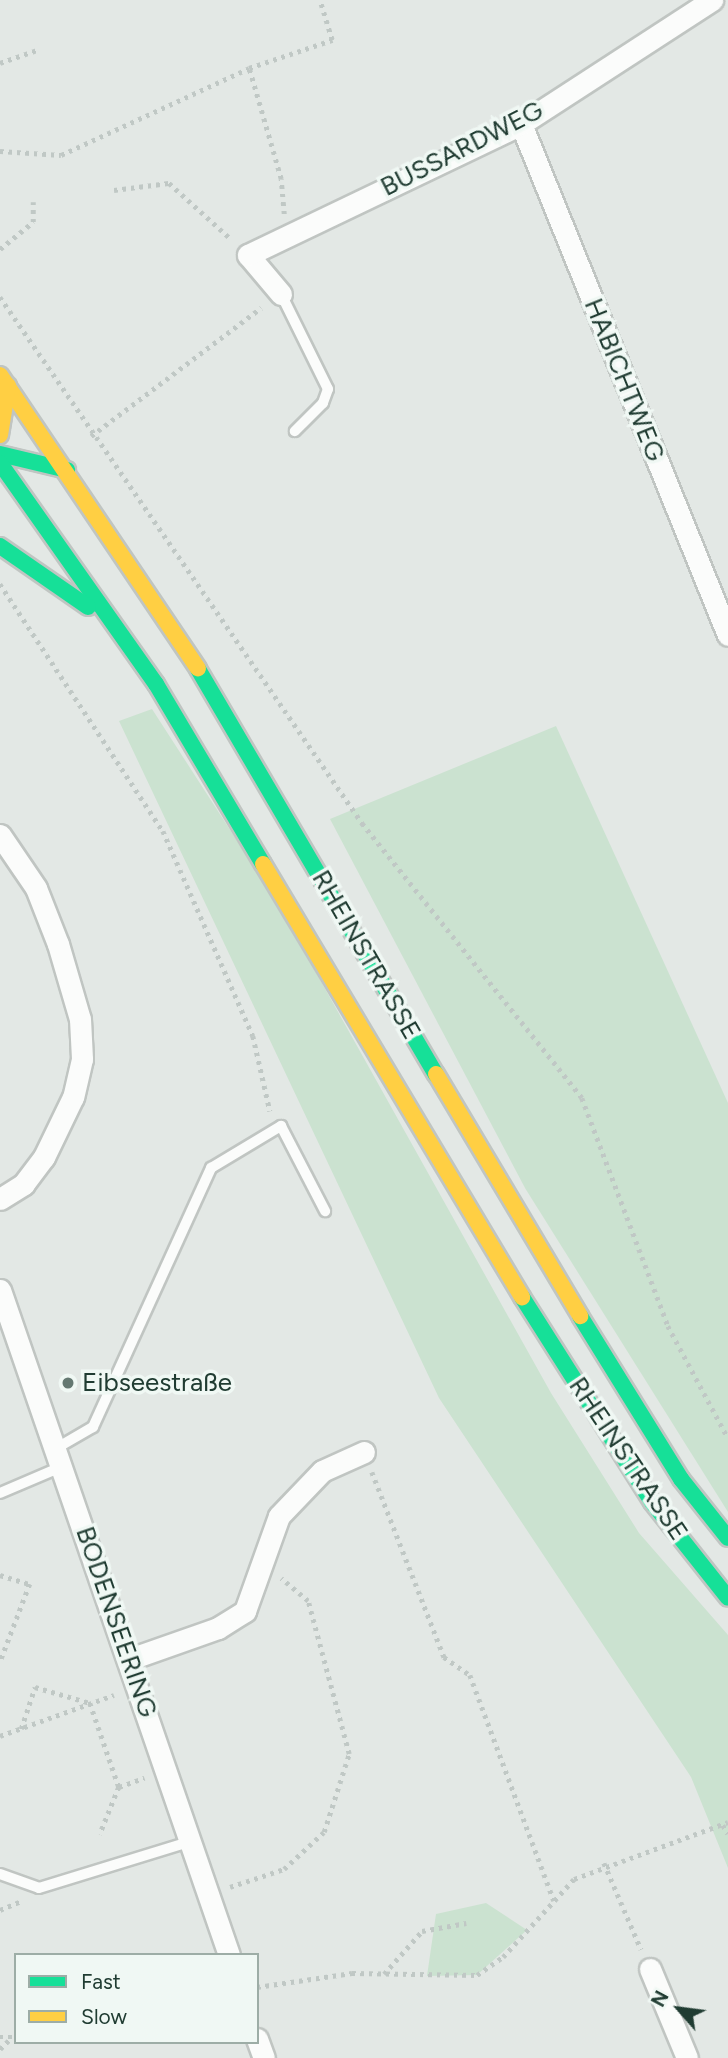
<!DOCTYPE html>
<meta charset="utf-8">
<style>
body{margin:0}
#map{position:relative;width:728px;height:2058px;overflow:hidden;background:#e3e8e5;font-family:Figtree,sans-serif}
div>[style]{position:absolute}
.green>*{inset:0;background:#cbe2d0}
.path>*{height:4.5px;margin-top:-2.25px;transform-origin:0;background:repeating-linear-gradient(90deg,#c0c8c5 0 3.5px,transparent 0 8.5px)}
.roads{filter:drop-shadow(2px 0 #c0c5c2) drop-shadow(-2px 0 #c0c5c2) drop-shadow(0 2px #c0c5c2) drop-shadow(0 -2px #c0c5c2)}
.lane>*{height:10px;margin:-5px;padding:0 5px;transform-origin:5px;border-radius:5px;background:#fbfcfb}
.street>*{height:21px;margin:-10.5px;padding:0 10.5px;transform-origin:10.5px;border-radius:10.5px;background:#fbfcfb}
.fast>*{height:16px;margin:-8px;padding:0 8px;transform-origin:8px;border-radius:8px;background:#16e098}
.slow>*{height:16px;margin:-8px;padding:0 8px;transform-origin:8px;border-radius:8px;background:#ffcf43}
.dots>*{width:19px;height:19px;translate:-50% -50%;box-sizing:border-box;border:4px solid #f0f8f4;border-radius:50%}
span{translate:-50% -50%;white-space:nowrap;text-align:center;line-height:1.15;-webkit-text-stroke:7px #f0f8f4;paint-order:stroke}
.street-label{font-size:26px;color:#203c32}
.poi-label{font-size:26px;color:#203c32}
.left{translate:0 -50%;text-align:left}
.legend{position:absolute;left:14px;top:1953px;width:245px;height:91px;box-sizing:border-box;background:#f0f8f4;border:2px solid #9dada6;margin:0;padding:9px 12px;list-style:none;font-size:21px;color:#203c32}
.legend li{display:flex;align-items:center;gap:14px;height:35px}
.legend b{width:35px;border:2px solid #9dada6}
.north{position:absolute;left:644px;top:1974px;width:70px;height:70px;-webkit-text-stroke:5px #f0f8f4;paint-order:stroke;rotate:298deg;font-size:19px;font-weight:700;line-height:28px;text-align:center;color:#203c32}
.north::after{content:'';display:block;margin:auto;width:24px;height:32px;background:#203c32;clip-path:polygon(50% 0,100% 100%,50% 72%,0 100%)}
</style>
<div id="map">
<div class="green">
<i style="clip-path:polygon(152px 709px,276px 901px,551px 1393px,639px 1533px,728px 1635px,728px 1868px,691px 1777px,439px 1398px,119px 721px)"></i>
<i style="clip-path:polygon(556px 726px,728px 1103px,728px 1512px,525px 1188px,330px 819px)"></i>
<i style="clip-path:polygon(486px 1903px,527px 1930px,477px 1975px,427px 1976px,436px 1914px)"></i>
</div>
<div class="path">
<i style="left:0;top:63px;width:42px;rotate:-19.3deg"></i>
<i style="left:0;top:151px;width:61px;rotate:3.8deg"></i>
<i style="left:61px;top:155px;width:207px;rotate:-24.8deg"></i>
<i style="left:114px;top:190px;width:55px;rotate:-7.3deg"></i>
<i style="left:169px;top:183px;width:84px;rotate:42.1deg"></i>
<i style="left:284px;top:214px;width:35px;rotate:-95deg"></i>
<i style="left:281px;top:179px;width:116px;rotate:-106.1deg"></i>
<i style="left:249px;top:68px;width:88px;rotate:-18.6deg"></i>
<i style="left:332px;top:40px;width:41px;rotate:-107.1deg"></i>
<i style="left:0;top:249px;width:43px;rotate:-39.3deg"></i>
<i style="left:33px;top:222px;width:20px;rotate:-90deg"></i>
<i style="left:0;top:297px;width:639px;rotate:55.46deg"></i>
<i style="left:362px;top:823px;width:352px;rotate:51.3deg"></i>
<i style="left:582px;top:1098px;width:244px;rotate:69.3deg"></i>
<i style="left:668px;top:1326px;width:127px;rotate:61.8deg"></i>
<i style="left:91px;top:436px;width:213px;rotate:-37deg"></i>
<i style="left:0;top:584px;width:296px;rotate:56.6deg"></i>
<i style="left:163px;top:831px;width:224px;rotate:66.3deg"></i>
<i style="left:253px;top:1036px;width:77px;rotate:77.2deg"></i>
<i style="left:372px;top:1472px;width:199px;rotate:68.7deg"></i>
<i style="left:444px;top:1657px;width:32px;rotate:35deg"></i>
<i style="left:470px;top:1675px;width:241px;rotate:69.6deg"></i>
<i style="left:0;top:1575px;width:31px;rotate:17deg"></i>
<i style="left:30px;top:1584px;width:84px;rotate:111deg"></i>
<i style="left:21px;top:1729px;width:44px;rotate:-71.6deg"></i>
<i style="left:35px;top:1687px;width:57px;rotate:16.2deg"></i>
<i style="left:90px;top:1703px;width:89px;rotate:71deg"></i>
<i style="left:119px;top:1787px;width:51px;rotate:112deg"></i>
<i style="left:0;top:1736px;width:121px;rotate:-19.8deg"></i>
<i style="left:119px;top:1787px;width:27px;rotate:-20deg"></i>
<i style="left:723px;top:1825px;width:10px;rotate:61deg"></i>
<i style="left:604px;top:1863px;width:94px;rotate:66.7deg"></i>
<i style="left:230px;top:1887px;width:57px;rotate:-18.4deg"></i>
<i style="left:284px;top:1869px;width:54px;rotate:-42.8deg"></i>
<i style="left:324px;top:1832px;width:82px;rotate:-72.2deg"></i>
<i style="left:349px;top:1754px;width:158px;rotate:-105deg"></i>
<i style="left:308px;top:1601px;width:35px;rotate:-140deg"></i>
<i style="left:0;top:1910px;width:23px;rotate:-23deg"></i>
<i style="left:384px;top:1974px;width:57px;rotate:-48.5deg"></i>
<i style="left:422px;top:1931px;width:45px;rotate:-10.3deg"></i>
<i style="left:257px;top:1987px;width:96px;rotate:-8.4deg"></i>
<i style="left:352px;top:1973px;width:125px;rotate:0.9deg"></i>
<i style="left:477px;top:1975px;width:32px;rotate:-35deg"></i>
<i style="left:503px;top:1957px;width:105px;rotate:-47.7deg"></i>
<i style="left:574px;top:1879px;width:164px;rotate:-20.3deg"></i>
<i style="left:0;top:2037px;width:16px"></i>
<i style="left:0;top:2049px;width:14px;rotate:-45deg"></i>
</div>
<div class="roads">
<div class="lane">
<i style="left:281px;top:294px;width:106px;rotate:63.7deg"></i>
<i style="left:328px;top:389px;width:15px;rotate:110deg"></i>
<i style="left:323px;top:403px;width:40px;rotate:135deg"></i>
<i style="left:55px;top:1449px;width:44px;rotate:-30.1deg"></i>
<i style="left:93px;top:1427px;width:285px;rotate:-65.5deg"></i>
<i style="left:211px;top:1168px;width:82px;rotate:-31deg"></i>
<i style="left:281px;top:1126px;width:96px;rotate:62.6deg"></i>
<i style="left:0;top:1493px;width:66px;rotate:-23.1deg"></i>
<i style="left:0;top:1874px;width:41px;rotate:19.7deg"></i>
<i style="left:39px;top:1888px;width:160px;rotate:-17.1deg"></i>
</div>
<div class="street">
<i style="left:521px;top:124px;width:551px;rotate:67.95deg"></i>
<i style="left:281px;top:294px;width:51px;rotate:-130.2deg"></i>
<i style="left:248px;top:255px;width:303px;rotate:-25.6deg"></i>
<i style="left:521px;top:124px;width:228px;rotate:-33deg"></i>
<i style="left:0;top:835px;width:64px;rotate:55.8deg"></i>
<i style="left:36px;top:888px;width:60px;rotate:68.6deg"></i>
<i style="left:58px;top:944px;width:78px;rotate:73.7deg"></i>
<i style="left:80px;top:1019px;width:40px;rotate:87.1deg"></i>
<i style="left:82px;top:1059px;width:39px;rotate:103deg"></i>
<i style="left:73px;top:1097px;width:67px;rotate:115.8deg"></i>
<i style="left:44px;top:1157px;width:34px;rotate:127deg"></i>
<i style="left:24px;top:1184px;width:28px;rotate:148deg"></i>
<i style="left:0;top:1290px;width:703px;rotate:71deg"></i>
<i style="left:130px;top:1659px;width:93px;rotate:-19.4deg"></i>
<i style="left:218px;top:1628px;width:32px;rotate:-32deg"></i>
<i style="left:245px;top:1611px;width:101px;rotate:-70.3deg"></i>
<i style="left:279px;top:1516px;width:62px;rotate:-46.3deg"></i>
<i style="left:322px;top:1471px;width:46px;rotate:-24.3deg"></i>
<i style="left:650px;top:1969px;width:96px;rotate:67.4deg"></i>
<i style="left:257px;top:2039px;width:20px;rotate:70deg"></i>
</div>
<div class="fast">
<i style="left:0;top:454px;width:69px;rotate:13.4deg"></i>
<i style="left:0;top:463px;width:271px;rotate:54.8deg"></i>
<i style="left:156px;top:684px;width:209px;rotate:59.3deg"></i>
<i style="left:0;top:546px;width:107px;rotate:34.7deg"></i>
<i style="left:198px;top:669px;width:470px;rotate:59.6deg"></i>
<i style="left:522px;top:1297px;width:243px;rotate:57.6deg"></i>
<i style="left:652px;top:1502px;width:122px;rotate:51.6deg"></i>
<i style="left:580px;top:1316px;width:192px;rotate:58.2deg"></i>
<i style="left:681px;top:1479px;width:75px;rotate:51.5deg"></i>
</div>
<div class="slow">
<i style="left:0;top:375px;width:354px;rotate:56deg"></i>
<i style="left:0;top:435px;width:50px;rotate:-80.7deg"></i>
<i style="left:263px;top:864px;width:505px;rotate:59.11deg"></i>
<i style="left:436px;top:1074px;width:282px;rotate:59.2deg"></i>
</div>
</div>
<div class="dots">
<i style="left:68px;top:1383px;background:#647871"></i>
</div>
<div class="street-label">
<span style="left:462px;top:149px;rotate:-27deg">BUSSARDWEG</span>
<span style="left:624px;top:380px;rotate:68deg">HABICHTWEG</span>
<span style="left:366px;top:955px;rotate:60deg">RHEINSTRASSE</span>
<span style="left:628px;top:1459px;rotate:56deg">RHEINSTRASSE</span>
<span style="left:116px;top:1622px;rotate:71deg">BODENSEERING</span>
</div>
<div class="poi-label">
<span class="left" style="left:82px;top:1383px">Eibseestraße</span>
</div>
<ul class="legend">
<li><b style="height:9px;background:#16e098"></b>Fast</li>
<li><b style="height:9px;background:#ffcf43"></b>Slow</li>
</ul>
<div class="north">N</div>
</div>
